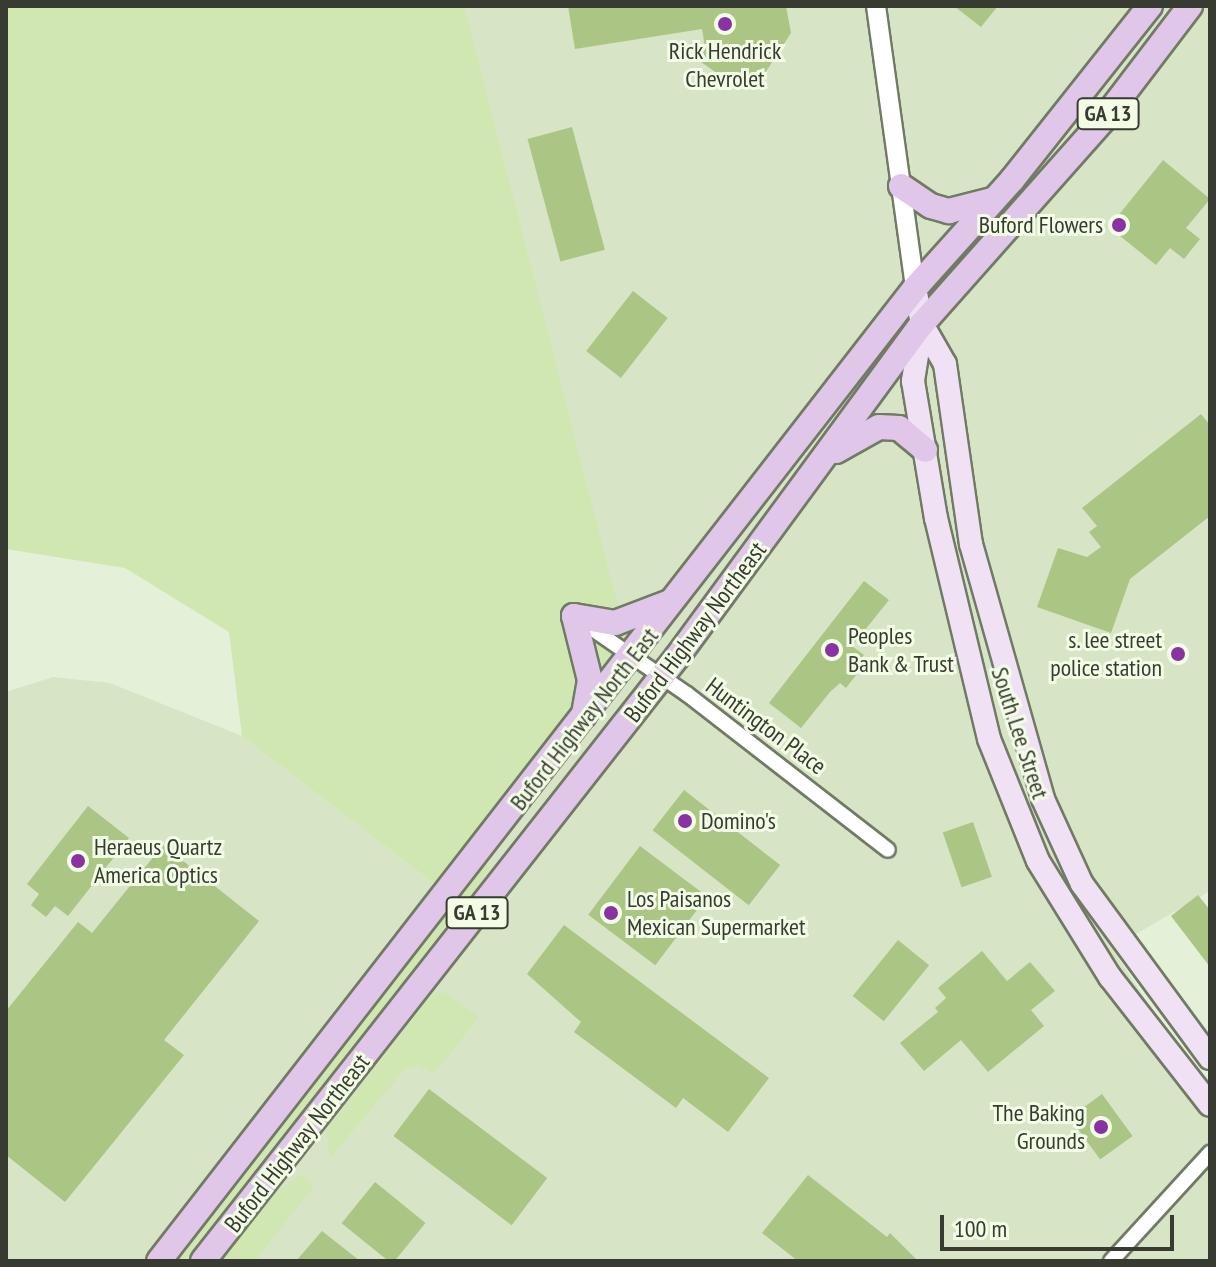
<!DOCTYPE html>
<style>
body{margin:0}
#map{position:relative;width:1216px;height:1267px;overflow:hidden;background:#e5f0d9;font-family:"PT Sans Narrow",sans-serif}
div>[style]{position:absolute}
.built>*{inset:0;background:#d7e4c6}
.green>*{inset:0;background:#d0e7b2}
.building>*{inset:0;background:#abc585;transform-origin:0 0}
.roads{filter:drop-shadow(2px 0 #717a65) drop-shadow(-2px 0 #717a65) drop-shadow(0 2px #717a65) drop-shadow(0 -2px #717a65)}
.minor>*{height:14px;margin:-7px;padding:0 7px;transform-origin:7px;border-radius:7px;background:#fff}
.tertiary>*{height:18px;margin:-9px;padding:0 9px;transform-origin:9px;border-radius:9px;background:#fff}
.secondary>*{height:22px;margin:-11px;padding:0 11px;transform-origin:11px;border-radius:11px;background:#f0e2f4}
.primary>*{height:24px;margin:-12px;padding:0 12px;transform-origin:12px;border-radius:12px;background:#e0c6e9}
.dots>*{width:22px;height:22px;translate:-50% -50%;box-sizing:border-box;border:4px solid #f3fde6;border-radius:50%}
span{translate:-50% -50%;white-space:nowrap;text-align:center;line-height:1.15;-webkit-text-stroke:6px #f3fde6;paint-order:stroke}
.shield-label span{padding:2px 6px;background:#f3fde6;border:2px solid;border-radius:6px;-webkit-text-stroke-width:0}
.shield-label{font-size:22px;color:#373b32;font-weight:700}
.poi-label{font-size:24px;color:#373b32}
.right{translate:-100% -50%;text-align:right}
.left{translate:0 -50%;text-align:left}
.street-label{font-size:24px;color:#373b32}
.frame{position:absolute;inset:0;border:8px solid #373b32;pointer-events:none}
.scale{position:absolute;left:940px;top:1215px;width:234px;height:36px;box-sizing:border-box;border:4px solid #373b32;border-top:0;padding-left:10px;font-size:24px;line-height:28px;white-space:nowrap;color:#373b32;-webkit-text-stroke:6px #f3fde6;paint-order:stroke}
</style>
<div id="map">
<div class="built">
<i style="clip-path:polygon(464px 6px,1210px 6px,1210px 891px,1112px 948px,1210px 1099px,1210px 1261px,6px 1261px,6px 692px,53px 677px,110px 683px,242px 736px,449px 895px,483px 86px)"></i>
</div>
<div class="green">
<i style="clip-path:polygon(6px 6px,464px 6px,633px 665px,449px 895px,242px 736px,229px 632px,125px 568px,6px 549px)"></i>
<i style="clip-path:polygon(485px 863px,489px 868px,472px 897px,375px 1020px,186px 1261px,172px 1261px)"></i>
<i style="clip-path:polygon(444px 992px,479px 1017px,434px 1074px,418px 1065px,404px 1070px,330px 1158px,326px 1131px,433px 994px)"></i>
<i style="clip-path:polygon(302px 1174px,314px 1186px,255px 1261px,222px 1261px,274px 1194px)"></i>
</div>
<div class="building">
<i style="clip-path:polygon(568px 6px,786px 6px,791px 33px,758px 84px,743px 74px,735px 86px,697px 59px,705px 47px,702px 29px,575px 49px)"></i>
<i style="clip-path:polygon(954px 6px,998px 6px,981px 27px)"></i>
<i style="left:572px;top:127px;width:127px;height:46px;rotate:75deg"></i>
<i style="clip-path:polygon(1163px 160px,1210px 199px,1186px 228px,1200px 239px,1184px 259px,1170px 248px,1156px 265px,1109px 227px)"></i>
<i style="left:633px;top:291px;width:44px;height:76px;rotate:38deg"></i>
<i style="clip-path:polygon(1201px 414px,1210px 425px,1210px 516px,1130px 579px,1111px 633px,1037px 607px,1058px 548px,1087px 557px,1101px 547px,1089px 532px,1097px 526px,1082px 508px)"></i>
<i style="clip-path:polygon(864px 581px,889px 600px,852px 646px,864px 655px,855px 666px,860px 670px,846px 688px,840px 683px,830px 692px,801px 728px,769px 703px)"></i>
<i style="left:684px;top:790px;width:122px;height:51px;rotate:38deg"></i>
<i style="clip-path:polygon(88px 806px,129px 838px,68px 916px,55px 906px,46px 917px,31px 905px,39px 894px,27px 884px)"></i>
<i style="left:973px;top:822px;width:58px;height:32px;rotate:71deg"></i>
<i style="clip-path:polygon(163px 845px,259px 921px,164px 1040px,184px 1055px,65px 1202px,6px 1155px,6px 1011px,78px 922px,92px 933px)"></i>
<i style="left:640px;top:846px;width:84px;height:86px;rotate:37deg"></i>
<i style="clip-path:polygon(1198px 895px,1210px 910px,1210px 967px,1171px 916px)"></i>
<i style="clip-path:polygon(564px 925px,769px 1078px,728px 1132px,683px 1098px,676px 1108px,574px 1032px,581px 1022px,527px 974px)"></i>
<i style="left:898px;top:940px;width:40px;height:72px;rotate:39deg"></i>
<i style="clip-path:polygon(982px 951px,1007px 981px,1030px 962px,1055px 991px,1031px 1010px,1044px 1026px,988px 1072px,961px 1040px,924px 1071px,900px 1043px,938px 1012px,935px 1008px,946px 998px,938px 988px)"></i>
<i style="left:429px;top:1089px;width:148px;height:59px;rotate:37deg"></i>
<i style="left:1102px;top:1094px;width:52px;height:40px;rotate:54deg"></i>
<i style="clip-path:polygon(808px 1175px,887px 1237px,890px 1233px,918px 1261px,798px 1261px,762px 1233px)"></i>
<i style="left:375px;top:1182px;width:65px;height:53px;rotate:39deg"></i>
<i style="clip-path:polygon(322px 1231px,360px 1261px,296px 1261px)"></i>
</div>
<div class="roads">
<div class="minor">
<i style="left:581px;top:621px;width:129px;rotate:34.6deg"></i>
<i style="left:687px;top:694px;width:254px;rotate:37.8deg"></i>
<i style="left:1111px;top:1261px;width:147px;rotate:-47.5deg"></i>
</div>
<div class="tertiary">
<i style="left:876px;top:6px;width:285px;rotate:82.1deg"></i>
</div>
<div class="secondary">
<i style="left:915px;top:288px;width:37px;rotate:79deg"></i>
<i style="left:922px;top:324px;width:58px;rotate:99deg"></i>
<i style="left:913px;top:381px;width:139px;rotate:80.5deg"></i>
<i style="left:936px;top:518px;width:227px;rotate:76.5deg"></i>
<i style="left:989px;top:739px;width:131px;rotate:68.1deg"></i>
<i style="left:1038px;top:861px;width:137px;rotate:58.2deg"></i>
<i style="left:1110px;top:977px;width:162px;rotate:52deg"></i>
<i style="left:922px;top:324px;width:46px;rotate:60.1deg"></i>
<i style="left:945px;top:364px;width:182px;rotate:81.8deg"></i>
<i style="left:971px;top:544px;width:265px;rotate:74.2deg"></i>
<i style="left:1043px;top:799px;width:94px;rotate:65.4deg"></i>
<i style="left:1082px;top:884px;width:216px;rotate:53.7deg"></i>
</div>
<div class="primary">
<i style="left:901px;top:186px;width:36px;rotate:34deg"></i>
<i style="left:931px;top:206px;width:19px;rotate:16deg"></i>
<i style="left:949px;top:211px;width:44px;rotate:-14.3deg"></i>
<i style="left:836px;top:451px;width:49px;rotate:-29.2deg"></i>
<i style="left:879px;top:427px;width:20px;rotate:3deg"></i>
<i style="left:899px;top:428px;width:34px;rotate:40deg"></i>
<i style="left:574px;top:616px;width:42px;rotate:9.7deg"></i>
<i style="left:615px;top:623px;width:59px;rotate:-20.9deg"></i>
<i style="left:574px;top:616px;width:66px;rotate:76deg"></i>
<i style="left:590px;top:680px;width:36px;rotate:100deg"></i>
<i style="left:159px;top:1261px;width:1232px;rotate:-52.15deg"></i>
<i style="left:915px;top:288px;width:145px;rotate:-48.1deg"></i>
<i style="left:1012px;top:180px;width:222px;rotate:-51.6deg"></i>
<i style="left:203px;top:1261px;width:768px;rotate:-51.88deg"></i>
<i style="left:677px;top:657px;width:413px;rotate:-53.7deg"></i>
<i style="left:922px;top:324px;width:274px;rotate:-48.4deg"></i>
<i style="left:1104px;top:119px;width:142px;rotate:-52.7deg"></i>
</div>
</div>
<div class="dots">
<i style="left:725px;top:24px;background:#8833a1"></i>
<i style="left:1119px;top:225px;background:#8833a1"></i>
<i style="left:832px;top:650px;background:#8833a1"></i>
<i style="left:1178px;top:654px;background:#8833a1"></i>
<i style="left:685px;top:821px;background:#8833a1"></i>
<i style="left:78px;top:861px;background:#8833a1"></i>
<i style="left:611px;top:913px;background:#8833a1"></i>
<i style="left:1101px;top:1127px;background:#8833a1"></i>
</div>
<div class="shield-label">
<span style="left:1108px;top:114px">GA 13</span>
<span style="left:477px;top:913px">GA 13</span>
</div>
<div class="poi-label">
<span style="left:725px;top:65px">Rick Hendrick<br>Chevrolet</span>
<span class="right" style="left:1103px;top:225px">Buford Flowers</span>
<span class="left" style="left:848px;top:650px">Peoples<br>Bank &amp; Trust</span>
<span class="right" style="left:1162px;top:654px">s. lee street<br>police station</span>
<span class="left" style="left:701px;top:821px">Domino's</span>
<span class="left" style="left:94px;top:861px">Heraeus Quartz<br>America Optics</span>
<span class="left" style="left:627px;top:913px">Los Paisanos<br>Mexican Supermarket</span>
<span class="right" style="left:1085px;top:1127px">The Baking<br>Grounds</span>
</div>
<div class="street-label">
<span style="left:695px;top:632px;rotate:-53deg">Buford Highway Northeast</span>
<span style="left:584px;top:719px;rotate:-52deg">Buford Highway North East</span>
<span style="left:766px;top:726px;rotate:37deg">Huntington Place</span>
<span style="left:1020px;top:733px;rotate:72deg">South Lee Street</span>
<span style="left:297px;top:1143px;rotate:-52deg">Buford Highway Northeast</span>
</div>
<div class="frame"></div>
<div class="scale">100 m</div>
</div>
